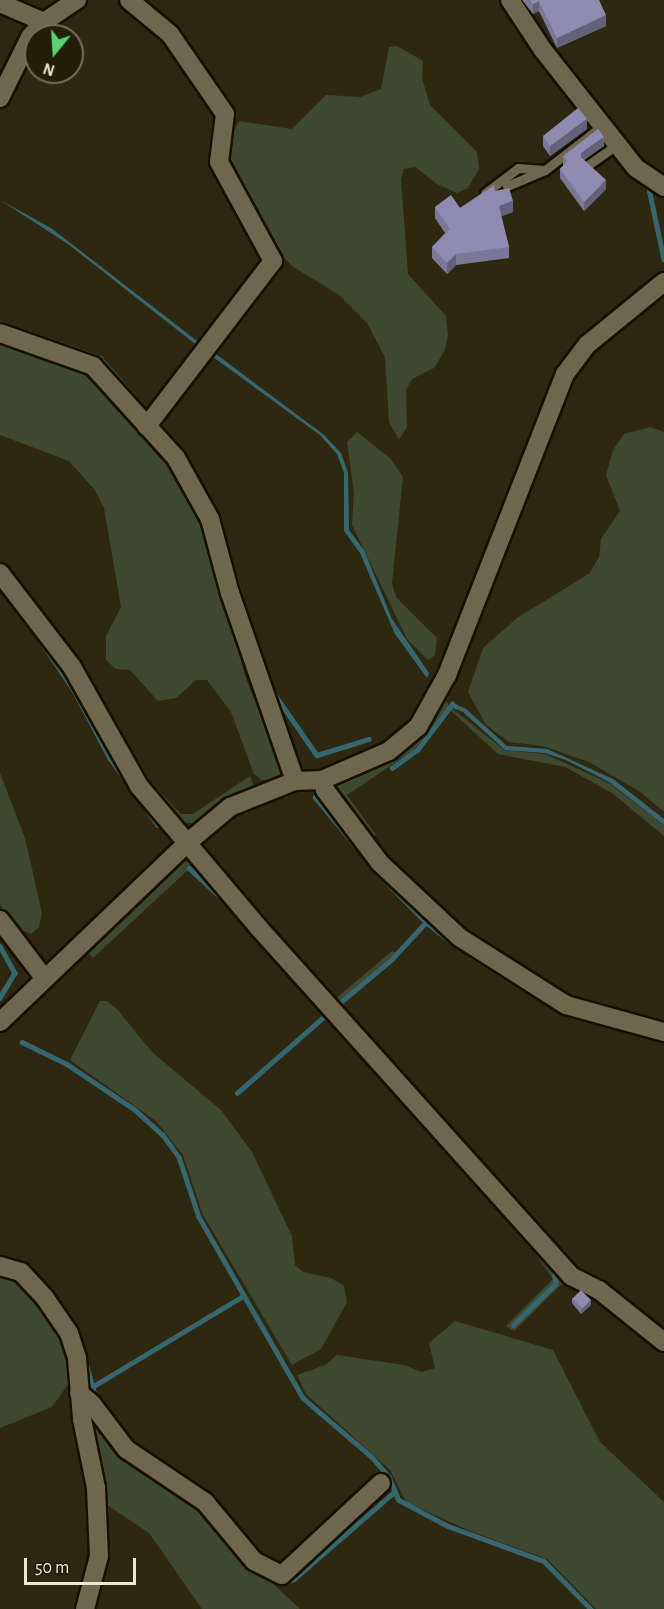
<!DOCTYPE html>
<style>
body{margin:0}
#map{position:relative;width:664px;height:1609px;overflow:hidden;background:#2f2811;font-family:"Alegreya Sans",sans-serif}
div>[style]{position:absolute}
.green>*{inset:0;background:#3e472f}
.water>*{inset:0;background:#366771}
.stream>*{height:4.5px;margin:-2.25px;padding:0 2.25px;transform-origin:2.25px;border-radius:2.25px;background:#366771}
.roads{filter:drop-shadow(2px 0 #171000) drop-shadow(-2px 0 #171000) drop-shadow(0 2px #171000) drop-shadow(0 -2px #171000)}
.lane>*{height:9px;margin:-4.5px;padding:0 4.5px;transform-origin:4.5px;border-radius:4.5px;background:#6e664d}
.street>*{height:18px;margin:-9px;padding:0 9px;transform-origin:9px;border-radius:9px;background:#6e664d}
.secondary>*{height:18px;margin:-9px;padding:0 9px;transform-origin:9px;border-radius:9px;background:#6e664d}
.wall>*{inset:0;background:#7b7897}
.shaded-wall>*{inset:0;background:#64617b}
.building>*{inset:0;background:#8f8bb0;transform-origin:0 0}
span{translate:-50% -50%;white-space:nowrap;text-align:center;line-height:1.15;-webkit-text-stroke:6px #251e07;paint-order:stroke}
.north{position:absolute;left:24px;top:24px;width:60px;height:60px;box-sizing:border-box;background:#251e07;border:2px solid #756e5b;border-radius:50%;rotate:198deg;font-size:16px;font-weight:700;line-height:24px;text-align:center;color:#ece7d9}
.north::after{content:'';display:block;margin:auto;width:21px;height:27px;background:#52d673;clip-path:polygon(50% 0,100% 100%,50% 72%,0 100%)}
.scale{position:absolute;left:24px;top:1558px;width:112px;height:27px;box-sizing:border-box;border:3px solid #ece7d9;border-top:0;padding-left:8px;font-size:18px;line-height:21px;white-space:nowrap;color:#ece7d9;-webkit-text-stroke:4px #251e07;paint-order:stroke}
</style>
<div id="map">
<div class="green">
<i style="clip-path:polygon(397px 46px,423px 61px,422px 78px,430px 105px,477px 152px,479px 169px,468px 188px,457px 193px,437px 184px,415px 167px,404px 169px,401px 179px,408px 274px,446px 316px,448px 335px,445px 350px,434px 368px,412px 379px,406px 390px,407px 427px,399px 440px,389px 422px,385px 357px,367px 323px,339px 295px,292px 266px,280px 253px,230px 169px,234px 131px,239px 121px,292px 129px,326px 95px,360px 97px,381px 89px,389px 47px)"></i>
<i style="clip-path:polygon(0 342px,87px 372px,172px 468px,199px 515px,247px 682px,284px 765px,278px 778px,261px 780px,254px 774px,231px 712px,207px 680px,196px 680px,176px 698px,158px 701px,130px 670px,116px 669px,106px 660px,106px 636px,121px 607px,104px 508px,94px 489px,69px 461px,0 435px)"></i>
<i style="clip-path:polygon(650px 427px,664px 432px,664px 812px,639px 791px,589px 762px,543px 746px,509px 742px,486px 725px,468px 692px,483px 648px,517px 618px,590px 573px,599px 557px,601px 539px,620px 511px,606px 475px,613px 450px,624px 434px)"></i>
<i style="clip-path:polygon(357px 432px,390px 458px,403px 477px,392px 583px,396px 597px,437px 638px,435px 655px,428px 660px,407px 639px,352px 525px,354px 493px,347px 442px)"></i>
<i style="clip-path:polygon(445px 698px,449px 706px,504px 750px,545px 754px,609px 783px,664px 825px,664px 836px,612px 793px,565px 767px,498px 754px,448px 708px,414px 750px,347px 795px,376px 835px,368px 843px,331px 796px,333px 782px,426px 728px)"></i>
<i style="clip-path:polygon(140px 771px,181px 814px,193px 814px,250px 776px,255px 788px,220px 804px,195px 823px,179px 823px,153px 793px)"></i>
<i style="clip-path:polygon(0 773px,25px 838px,42px 913px,39px 927px,31px 934px,12px 926px,0 904px)"></i>
<i style="clip-path:polygon(181px 861px,194px 861px,318px 1007px,231px 909px,189px 869px,93px 958px,86px 951px)"></i>
<i style="clip-path:polygon(392px 951px,398px 954px,335px 1008px,334px 1000px)"></i>
<i style="clip-path:polygon(100px 1001px,107px 1001px,117px 1009px,152px 1052px,221px 1110px,252px 1152px,292px 1236px,295px 1265px,303px 1272px,331px 1278px,344px 1286px,347px 1302px,321px 1349px,292px 1365px,203px 1215px,183px 1155px,156px 1121px,70px 1060px)"></i>
<i style="clip-path:polygon(518px 1229px,561px 1274px,564px 1282px,514px 1331px,506px 1326px,553px 1279px)"></i>
<i style="clip-path:polygon(0 1269px,7px 1270px,61px 1325px,74px 1376px,52px 1407px,0 1428px)"></i>
<i style="clip-path:polygon(455px 1321px,553px 1350px,600px 1442px,664px 1502px,664px 1609px,596px 1609px,547px 1559px,470px 1531px,406px 1502px,390px 1470px,306px 1394px,297px 1375px,325px 1365px,337px 1355px,404px 1365px,422px 1372px,435px 1368px,429px 1343px)"></i>
<i style="clip-path:polygon(83px 1404px,176px 1483px,254px 1566px,300px 1609px,202px 1609px,149px 1533px,104px 1503px)"></i>
</div>
<div class="water">
<i style="clip-path:polygon(0 200px,51px 228px,201px 344px,199px 347px,68px 244px)"></i>
<i style="clip-path:polygon(216px 354px,324px 435px,341px 453px,348px 473px,349px 530px,364px 550px,392px 619px,429px 673px,427px 678px,395px 634px,360px 553px,344px 531px,344px 473px,337px 454px,320px 435px,213px 357px)"></i>
<i style="clip-path:polygon(451px 702px,466px 709px,507px 746px,547px 749px,613px 779px,664px 819px,664px 825px,609px 782px,566px 760px,545px 753px,505px 750px,463px 712px,450px 706px)"></i>
</div>
<div class="stream">
<i style="left:561px;top:59px;width:78px;rotate:51.2deg"></i>
<i style="left:648px;top:184px;width:77px;rotate:78deg"></i>
<i style="left:0;top:323px;width:106px;rotate:19.3deg"></i>
<i style="left:100px;top:358px;width:73px;rotate:48.9deg"></i>
<i style="left:159px;top:425px;width:40px;rotate:50deg"></i>
<i style="left:185px;top:456px;width:56px;rotate:61.1deg"></i>
<i style="left:222px;top:533px;width:81px;rotate:73.6deg"></i>
<i style="left:39px;top:638px;width:63px;rotate:56.1deg"></i>
<i style="left:74px;top:690px;width:77px;rotate:62.1deg"></i>
<i style="left:110px;top:758px;width:82px;rotate:54.4deg"></i>
<i style="left:273px;top:692px;width:77px;rotate:55.1deg"></i>
<i style="left:317px;top:755px;width:54px;rotate:-17.1deg"></i>
<i style="left:392px;top:768px;width:31px;rotate:-36deg"></i>
<i style="left:417px;top:750px;width:58px;rotate:-52.7deg"></i>
<i style="left:452px;top:704px;width:4px;rotate:34deg"></i>
<i style="left:315px;top:797px;width:64px;rotate:50.1deg"></i>
<i style="left:189px;top:868px;width:52px;rotate:42.6deg"></i>
<i style="left:378px;top:873px;width:69px;rotate:45.6deg"></i>
<i style="left:426px;top:922px;width:34px;rotate:38deg"></i>
<i style="left:0;top:946px;width:31px;rotate:61deg"></i>
<i style="left:15px;top:973px;width:29px;rotate:121deg"></i>
<i style="left:472px;top:956px;width:70px;rotate:32.1deg"></i>
<i style="left:335px;top:1007px;width:75px;rotate:-40.1deg"></i>
<i style="left:392px;top:959px;width:50px;rotate:-47.4deg"></i>
<i style="left:22px;top:1042px;width:50px;rotate:26.1deg"></i>
<i style="left:67px;top:1064px;width:81px;rotate:33.9deg"></i>
<i style="left:134px;top:1109px;width:39px;rotate:42deg"></i>
<i style="left:163px;top:1135px;width:27px;rotate:54deg"></i>
<i style="left:179px;top:1157px;width:63px;rotate:71.6deg"></i>
<i style="left:199px;top:1217px;width:209px;rotate:60.1deg"></i>
<i style="left:303px;top:1398px;width:89px;rotate:40.5deg"></i>
<i style="left:371px;top:1456px;width:28px;rotate:49deg"></i>
<i style="left:389px;top:1477px;width:25px;rotate:67deg"></i>
<i style="left:399px;top:1500px;width:55px;rotate:28deg"></i>
<i style="left:448px;top:1526px;width:102px;rotate:20deg"></i>
<i style="left:544px;top:1561px;width:67px;rotate:45.6deg"></i>
<i style="left:237px;top:1093px;width:121px;rotate:-41.3deg"></i>
<i style="left:0;top:1257px;width:28px;rotate:18deg"></i>
<i style="left:58px;top:1302px;width:32px;rotate:55deg"></i>
<i style="left:76px;top:1328px;width:73px;rotate:74.1deg"></i>
<i style="left:513px;top:1325px;width:59px;rotate:-44.3deg"></i>
<i style="left:555px;top:1284px;width:16px;rotate:-94deg"></i>
<i style="left:92px;top:1387px;width:176px;rotate:-31.1deg"></i>
<i style="left:286px;top:1582px;width:9px;rotate:-21deg"></i>
<i style="left:294px;top:1579px;width:133px;rotate:-41deg"></i>
</div>
<div class="roads">
<div class="lane">
<i style="left:588px;top:165px;width:35px;rotate:-35deg"></i>
<i style="left:507px;top:186px;width:41px;rotate:-22.8deg"></i>
<i style="left:485px;top:193px;width:41px;rotate:-37.1deg"></i>
<i style="left:518px;top:168px;width:27px;rotate:4deg"></i>
<i style="left:545px;top:170px;width:72px;rotate:-37.7deg"></i>
</div>
<div class="street">
<i style="left:129px;top:0;width:53px;rotate:39.7deg"></i>
<i style="left:170px;top:34px;width:97px;rotate:55.5deg"></i>
<i style="left:225px;top:114px;width:48px;rotate:97.1deg"></i>
<i style="left:219px;top:162px;width:113px;rotate:61.4deg"></i>
<i style="left:273px;top:261px;width:208px;rotate:127.4deg"></i>
<i style="left:510px;top:0;width:60px;rotate:56.6deg"></i>
<i style="left:543px;top:50px;width:150px;rotate:51.8deg"></i>
<i style="left:636px;top:168px;width:34px;rotate:34deg"></i>
<i style="left:0;top:3px;width:48px;rotate:23.4deg"></i>
<i style="left:44px;top:22px;width:40px;rotate:-34deg"></i>
<i style="left:0;top:98px;width:68px;rotate:-63.8deg"></i>
<i style="left:30px;top:37px;width:21px;rotate:-47deg"></i>
<i style="left:0;top:333px;width:99px;rotate:19.5deg"></i>
<i style="left:93px;top:366px;width:124px;rotate:47.9deg"></i>
<i style="left:176px;top:458px;width:70px;rotate:60.9deg"></i>
<i style="left:210px;top:519px;width:77px;rotate:74.9deg"></i>
<i style="left:230px;top:593px;width:199px;rotate:70.9deg"></i>
<i style="left:0;top:573px;width:118px;rotate:52.5deg"></i>
<i style="left:72px;top:667px;width:137px;rotate:60.6deg"></i>
<i style="left:139px;top:786px;width:185px;rotate:49.8deg"></i>
<i style="left:258px;top:927px;width:469px;rotate:48.1deg"></i>
<i style="left:571px;top:1276px;width:31px;rotate:27deg"></i>
<i style="left:599px;top:1290px;width:83px;rotate:38.7deg"></i>
<i style="left:322px;top:780px;width:10px;rotate:73deg"></i>
<i style="left:325px;top:790px;width:91px;rotate:53deg"></i>
<i style="left:380px;top:863px;width:108px;rotate:43.1deg"></i>
<i style="left:459px;top:937px;width:127px;rotate:32.4deg"></i>
<i style="left:566px;top:1005px;width:102px;rotate:15.4deg"></i>
<i style="left:0;top:920px;width:74px;rotate:52.7deg"></i>
<i style="left:0;top:1266px;width:22px;rotate:16deg"></i>
<i style="left:21px;top:1272px;width:35px;rotate:47deg"></i>
<i style="left:45px;top:1298px;width:42px;rotate:55.6deg"></i>
<i style="left:69px;top:1333px;width:26px;rotate:72deg"></i>
<i style="left:77px;top:1358px;width:61px;rotate:85.3deg"></i>
<i style="left:82px;top:1419px;width:70px;rotate:78.5deg"></i>
<i style="left:96px;top:1488px;width:68px;rotate:87.5deg"></i>
<i style="left:99px;top:1556px;width:55px;rotate:104.8deg"></i>
<i style="left:79px;top:1393px;width:17px;rotate:40deg"></i>
<i style="left:92px;top:1404px;width:56px;rotate:52.9deg"></i>
<i style="left:126px;top:1449px;width:95px;rotate:33.9deg"></i>
<i style="left:205px;top:1502px;width:77px;rotate:50.3deg"></i>
<i style="left:254px;top:1561px;width:31px;rotate:27deg"></i>
<i style="left:282px;top:1575px;width:135px;rotate:-42.9deg"></i>
</div>
<div class="secondary">
<i style="left:0;top:1022px;width:259px;rotate:-43.7deg"></i>
<i style="left:187px;top:843px;width:56px;rotate:-39.9deg"></i>
<i style="left:230px;top:807px;width:70px;rotate:-21.8deg"></i>
<i style="left:295px;top:781px;width:27px;rotate:-2deg"></i>
<i style="left:322px;top:780px;width:73px;rotate:-23.4deg"></i>
<i style="left:389px;top:751px;width:38px;rotate:-40deg"></i>
<i style="left:418px;top:727px;width:60px;rotate:-60.9deg"></i>
<i style="left:447px;top:675px;width:323px;rotate:-68.6deg"></i>
<i style="left:565px;top:374px;width:38px;rotate:-53deg"></i>
<i style="left:588px;top:344px;width:98px;rotate:-39.2deg"></i>
</div>
</div>
<div class="wall">
<i style="clip-path:polygon(522px 0,599px 0,606px 26px,557px 48px,539px 11px,533px 14px)"></i>
<i style="clip-path:polygon(587px 129px,550px 156px,543px 146px,543px 136px)"></i>
<i style="clip-path:polygon(604px 146px,584px 160px,606px 189px,584px 211px,560px 178px,560px 169px,563px 166px,563px 156px)"></i>
<i style="clip-path:polygon(495px 191px,513px 212px,501px 216px,509px 247px,509px 258px,456px 265px,447px 274px,432px 258px,432px 247px,445px 233px,435px 218px,435px 207px,460px 208px)"></i>
<i style="clip-path:polygon(572px 1298px,591px 1305px,581px 1314px,572px 1303px)"></i>
</div>
<div class="shaded-wall">
<i style="clip-path:polygon(539px 1px,539px 11px,533px 14px,533px 4px)"></i>
<i style="clip-path:polygon(606px 15px,606px 26px,557px 48px,557px 38px)"></i>
<i style="clip-path:polygon(587px 119px,587px 129px,550px 156px,550px 146px)"></i>
<i style="clip-path:polygon(604px 137px,604px 146px,581px 161px,581px 153px)"></i>
<i style="clip-path:polygon(606px 180px,606px 189px,584px 211px,584px 202px)"></i>
<i style="clip-path:polygon(513px 201px,513px 212px,499px 217px,499px 206px)"></i>
<i style="clip-path:polygon(456px 254px,456px 265px,447px 274px,447px 263px)"></i>
<i style="clip-path:polygon(591px 1300px,591px 1305px,581px 1314px,581px 1309px)"></i>
</div>
<div class="building">
<i style="clip-path:polygon(530px 0,599px 0,606px 15px,557px 38px,539px 1px,533px 4px)"></i>
<i style="clip-path:polygon(578px 108px,587px 119px,550px 146px,543px 136px)"></i>
<i style="clip-path:polygon(598px 129px,604px 137px,581px 153px,581px 157px,606px 180px,584px 202px,560px 169px,567px 161px,563px 156px)"></i>
<i style="clip-path:polygon(494px 185px,495px 191px,509px 188px,513px 201px,499px 206px,509px 247px,456px 254px,447px 263px,432px 247px,450px 229px,435px 207px,451px 195px,460px 208px)"></i>
<i style="left:581px;top:1290px;width:14px;height:12px;rotate:45deg"></i>
</div>
<div class="north">N</div>
<div class="scale">50 m</div>
</div>
